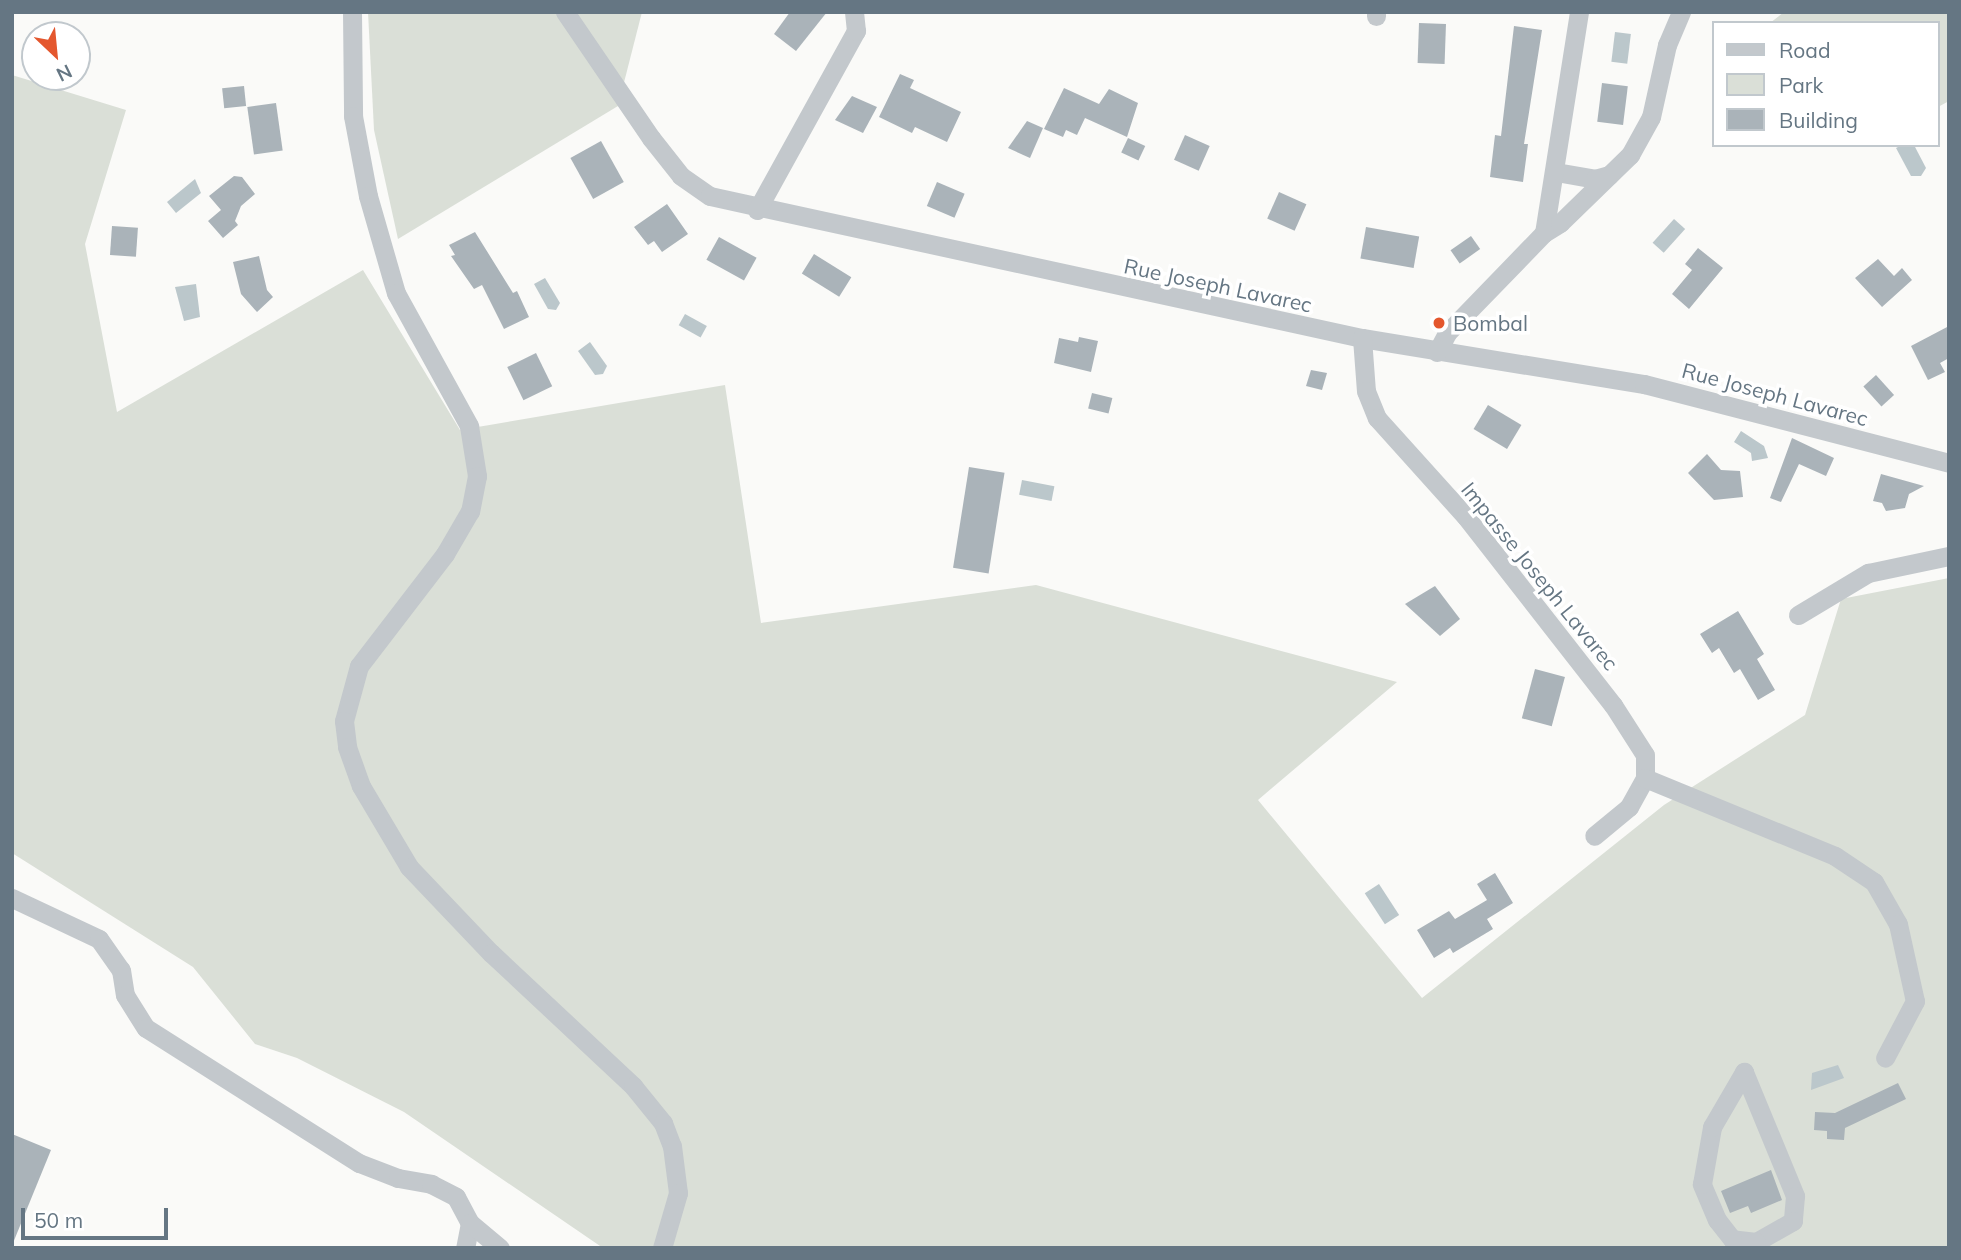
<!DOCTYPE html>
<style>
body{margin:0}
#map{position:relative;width:1961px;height:1260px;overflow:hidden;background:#fafaf8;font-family:Mulish,sans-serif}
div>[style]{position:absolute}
.green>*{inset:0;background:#dadfd7}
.water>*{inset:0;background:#bbc7cb;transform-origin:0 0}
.building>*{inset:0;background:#aab3b9;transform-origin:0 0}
.minor>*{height:19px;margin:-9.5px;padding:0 9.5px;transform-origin:9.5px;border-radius:9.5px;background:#c3c8cc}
.dots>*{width:19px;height:19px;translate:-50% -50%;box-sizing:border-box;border:4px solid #fff;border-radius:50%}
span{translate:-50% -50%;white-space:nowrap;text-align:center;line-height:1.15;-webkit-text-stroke:7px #fff;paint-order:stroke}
.street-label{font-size:21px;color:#657683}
.poi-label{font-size:21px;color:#657683}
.left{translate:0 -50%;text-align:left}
.frame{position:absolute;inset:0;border:14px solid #657683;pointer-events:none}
.legend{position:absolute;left:1712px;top:21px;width:228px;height:126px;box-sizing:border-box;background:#fff;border:2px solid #c1c8cd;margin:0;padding:9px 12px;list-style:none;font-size:21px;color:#657683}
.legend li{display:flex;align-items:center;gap:14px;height:35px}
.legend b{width:35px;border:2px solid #c1c8cd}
.north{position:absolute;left:21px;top:21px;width:70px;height:70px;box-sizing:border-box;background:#fff;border:2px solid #c1c8cd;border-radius:50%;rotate:154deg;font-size:19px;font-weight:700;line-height:28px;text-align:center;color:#657683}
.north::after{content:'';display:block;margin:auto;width:24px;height:32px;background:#e4572e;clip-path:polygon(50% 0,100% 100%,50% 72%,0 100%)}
.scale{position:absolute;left:21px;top:1208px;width:147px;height:32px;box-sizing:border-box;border:4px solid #657683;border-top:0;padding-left:9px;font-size:21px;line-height:24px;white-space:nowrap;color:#657683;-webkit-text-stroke:5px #fff;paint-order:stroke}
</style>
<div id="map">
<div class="green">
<i style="clip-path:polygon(368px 12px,642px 12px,618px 106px,398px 239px,374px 130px)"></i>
<i style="clip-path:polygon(1784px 12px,1949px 12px,1949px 101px,1938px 107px,1938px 23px,1770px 23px)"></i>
<i style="clip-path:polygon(12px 75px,126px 110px,85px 244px,117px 412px,363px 270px,460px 430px,725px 385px,761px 623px,1036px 585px,1397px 682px,1258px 800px,1422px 998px,1664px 805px,1805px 715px,1841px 599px,1949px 578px,1949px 1248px,603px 1248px,404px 1112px,297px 1058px,255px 1044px,193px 967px,12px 853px)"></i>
</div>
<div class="water">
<i style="left:1615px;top:32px;width:16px;height:30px;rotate:7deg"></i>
<i style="clip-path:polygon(1902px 145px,1914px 145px,1926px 168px,1921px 176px,1911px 176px,1896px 148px)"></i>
<i style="clip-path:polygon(195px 179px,201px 193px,176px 213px,167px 202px)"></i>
<i style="left:1674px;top:219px;width:15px;height:32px;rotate:42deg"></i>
<i style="clip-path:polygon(545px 278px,560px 303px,556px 310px,548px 309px,534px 284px)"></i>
<i style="clip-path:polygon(196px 284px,200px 317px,184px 321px,175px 287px)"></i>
<i style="left:685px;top:314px;width:25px;height:13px;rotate:29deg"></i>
<i style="clip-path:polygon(590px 342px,607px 366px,603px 374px,595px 375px,578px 351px)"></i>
<i style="clip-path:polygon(1741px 431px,1764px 446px,1768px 458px,1752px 461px,1751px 453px,1734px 442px)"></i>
<i style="left:1022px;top:480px;width:33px;height:15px;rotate:11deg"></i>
<i style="left:1379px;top:884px;width:37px;height:17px;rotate:57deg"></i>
<i style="clip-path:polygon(1838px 1065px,1844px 1078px,1811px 1090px,1812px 1073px)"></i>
</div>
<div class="building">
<i style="clip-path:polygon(790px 12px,827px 12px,796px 51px,774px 34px)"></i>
<i style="left:1419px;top:23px;width:27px;height:40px;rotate:2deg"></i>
<i style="clip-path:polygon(1514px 26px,1542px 30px,1524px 144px,1528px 144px,1523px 182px,1490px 177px,1495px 135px,1501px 136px)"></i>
<i style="clip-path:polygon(900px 74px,914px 80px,910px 88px,961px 112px,947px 142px,915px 127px,912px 133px,879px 117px)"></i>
<i style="left:1602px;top:83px;width:26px;height:39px;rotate:7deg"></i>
<i style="left:244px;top:86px;width:20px;height:22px;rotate:84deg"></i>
<i style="clip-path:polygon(1064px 88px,1099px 104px,1109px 89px,1138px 103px,1127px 137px,1085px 118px,1077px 135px,1066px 130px,1063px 137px,1044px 129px)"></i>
<i style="clip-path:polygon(852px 96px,877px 107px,863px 133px,835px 120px)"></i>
<i style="left:276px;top:103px;width:48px;height:29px;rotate:82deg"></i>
<i style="clip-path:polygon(1027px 121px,1043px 128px,1030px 158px,1008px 148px)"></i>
<i style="left:1185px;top:135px;width:27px;height:27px;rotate:24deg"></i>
<i style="left:1128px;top:138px;width:19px;height:16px;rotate:25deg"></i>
<i style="left:601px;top:141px;width:47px;height:35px;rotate:61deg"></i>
<i style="clip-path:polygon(234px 176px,242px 177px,255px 194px,241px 206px,235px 221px,238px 225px,223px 238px,208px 221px,221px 210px,209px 196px)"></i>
<i style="left:937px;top:182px;width:30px;height:26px;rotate:23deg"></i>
<i style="left:1279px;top:192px;width:30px;height:29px;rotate:24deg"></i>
<i style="clip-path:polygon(667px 204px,688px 234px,662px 252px,654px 241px,648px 245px,634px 227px)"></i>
<i style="left:112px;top:226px;width:26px;height:29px;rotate:4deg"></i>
<i style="left:1366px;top:227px;width:54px;height:32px;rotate:10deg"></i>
<i style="clip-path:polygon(475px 232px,513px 293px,517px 291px,529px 317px,504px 329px,482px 285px,474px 289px,451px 256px,455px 255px,449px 245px)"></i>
<i style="left:1471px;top:236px;width:16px;height:25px;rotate:55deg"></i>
<i style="left:719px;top:237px;width:43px;height:26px;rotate:29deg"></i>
<i style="clip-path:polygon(1698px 248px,1723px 268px,1689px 309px,1672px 294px,1692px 270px,1685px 264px)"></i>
<i style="left:814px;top:254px;width:44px;height:23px;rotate:32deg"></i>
<i style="clip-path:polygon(259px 256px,267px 290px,273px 297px,257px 312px,241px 294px,233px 262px)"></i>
<i style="clip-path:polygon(1878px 259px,1894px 276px,1902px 268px,1912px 280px,1882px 307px,1855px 278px)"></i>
<i style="clip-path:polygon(1949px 326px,1949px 358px,1940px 363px,1945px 372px,1928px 380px,1911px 346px)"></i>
<i style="clip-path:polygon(1079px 337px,1098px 341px,1091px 372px,1054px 363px,1059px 338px,1078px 342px)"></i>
<i style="left:536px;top:353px;width:37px;height:32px;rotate:64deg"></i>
<i style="clip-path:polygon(1311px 370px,1327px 373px,1322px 390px,1306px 386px)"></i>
<i style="left:1876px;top:375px;width:27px;height:17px;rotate:48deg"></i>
<i style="left:1092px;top:393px;width:21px;height:16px;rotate:14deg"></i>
<i style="left:1488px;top:405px;width:39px;height:28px;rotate:31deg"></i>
<i style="clip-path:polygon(1792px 438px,1834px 458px,1826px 476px,1799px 464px,1781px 502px,1770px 498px)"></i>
<i style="clip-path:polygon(1707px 454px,1721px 470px,1740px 471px,1743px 497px,1714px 500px,1688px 473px)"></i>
<i style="left:969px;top:467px;width:36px;height:102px;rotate:9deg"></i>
<i style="clip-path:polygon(1881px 474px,1924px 486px,1909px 494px,1905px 508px,1886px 511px,1882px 503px,1873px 501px)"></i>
<i style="clip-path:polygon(1435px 586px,1460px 619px,1440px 636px,1405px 604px)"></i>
<i style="clip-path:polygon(1738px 611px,1764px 654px,1757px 659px,1775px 690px,1758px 700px,1740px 669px,1734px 673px,1719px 648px,1712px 653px,1700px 634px)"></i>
<i style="left:1535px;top:669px;width:31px;height:51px;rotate:15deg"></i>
<i style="clip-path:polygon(1495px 873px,1513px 903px,1487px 919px,1493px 929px,1453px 953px,1450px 948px,1434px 958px,1417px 930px,1449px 911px,1455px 919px,1487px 900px,1477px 884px)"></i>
<i style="clip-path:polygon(1898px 1083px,1906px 1099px,1845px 1128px,1844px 1140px,1827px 1139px,1827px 1131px,1814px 1130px,1815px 1112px,1835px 1113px)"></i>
<i style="clip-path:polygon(12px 1134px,51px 1150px,13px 1243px,12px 1243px)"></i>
<i style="clip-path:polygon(1771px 1170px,1782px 1200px,1751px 1213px,1748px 1206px,1730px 1213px,1721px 1191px)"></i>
</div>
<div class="minor">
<i style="left:352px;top:12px;width:104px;rotate:89.4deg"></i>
<i style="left:353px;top:116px;width:81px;rotate:79.4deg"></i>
<i style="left:368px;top:196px;width:101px;rotate:73.9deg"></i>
<i style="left:396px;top:293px;width:152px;rotate:61.2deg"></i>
<i style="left:469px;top:426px;width:51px;rotate:80.9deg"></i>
<i style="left:477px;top:476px;width:36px;rotate:101deg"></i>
<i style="left:470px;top:511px;width:50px;rotate:120.2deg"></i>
<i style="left:445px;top:554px;width:141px;rotate:127.5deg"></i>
<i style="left:359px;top:666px;width:57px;rotate:105.3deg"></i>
<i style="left:344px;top:721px;width:26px;rotate:83deg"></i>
<i style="left:347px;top:747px;width:41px;rotate:70.3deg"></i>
<i style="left:361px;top:786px;width:94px;rotate:59.3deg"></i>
<i style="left:409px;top:867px;width:119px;rotate:46.4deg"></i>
<i style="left:491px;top:953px;width:195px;rotate:43.1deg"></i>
<i style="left:633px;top:1086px;width:48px;rotate:51deg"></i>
<i style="left:663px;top:1123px;width:25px;rotate:69deg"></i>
<i style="left:672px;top:1146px;width:47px;rotate:82.7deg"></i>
<i style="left:678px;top:1193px;width:57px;rotate:106.2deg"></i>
<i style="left:565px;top:12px;width:153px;rotate:55.7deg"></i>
<i style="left:651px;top:138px;width:48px;rotate:51.7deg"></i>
<i style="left:681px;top:176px;width:35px;rotate:35deg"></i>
<i style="left:710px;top:196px;width:667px;rotate:12.29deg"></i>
<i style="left:1362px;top:338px;width:286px;rotate:9.3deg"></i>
<i style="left:1644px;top:384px;width:315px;rotate:14.5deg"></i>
<i style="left:1376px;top:12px;width:4px;rotate:90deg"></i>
<i style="left:1556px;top:172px;width:40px;rotate:10deg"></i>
<i style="left:1595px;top:179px;width:15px;rotate:-16deg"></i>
<i style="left:757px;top:210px;width:205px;rotate:-61.1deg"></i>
<i style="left:856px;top:31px;width:19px;rotate:-96deg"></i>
<i style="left:1544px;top:233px;width:224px;rotate:-81deg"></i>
<i style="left:1362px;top:338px;width:53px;rotate:85.7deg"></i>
<i style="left:1366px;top:391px;width:29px;rotate:68deg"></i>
<i style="left:1377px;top:418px;width:133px;rotate:48deg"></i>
<i style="left:1466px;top:517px;width:239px;rotate:52deg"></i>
<i style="left:1613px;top:705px;width:59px;rotate:57.4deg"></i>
<i style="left:1645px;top:755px;width:23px;rotate:90deg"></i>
<i style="left:1645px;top:778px;width:33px;rotate:119deg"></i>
<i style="left:1629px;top:807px;width:45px;rotate:140.4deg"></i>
<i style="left:1437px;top:352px;width:21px;rotate:-62deg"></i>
<i style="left:1447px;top:333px;width:139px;rotate:-45.9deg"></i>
<i style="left:1544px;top:233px;width:19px;rotate:-32deg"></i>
<i style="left:1560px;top:223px;width:98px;rotate:-44.2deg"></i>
<i style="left:1630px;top:155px;width:43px;rotate:-61.1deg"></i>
<i style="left:1651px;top:117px;width:74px;rotate:-77.5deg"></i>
<i style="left:1667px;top:45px;width:36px;rotate:-67deg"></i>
<i style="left:1798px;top:615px;width:82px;rotate:-31deg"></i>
<i style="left:1868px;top:573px;width:83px;rotate:-11.9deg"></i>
<i style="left:1645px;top:778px;width:205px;rotate:22.3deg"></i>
<i style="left:1835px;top:856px;width:47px;rotate:33.7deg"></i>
<i style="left:1874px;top:882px;width:48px;rotate:60.3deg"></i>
<i style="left:1898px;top:924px;width:79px;rotate:77.6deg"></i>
<i style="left:1915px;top:1001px;width:64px;rotate:117.8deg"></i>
<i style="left:12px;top:898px;width:96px;rotate:25.2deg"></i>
<i style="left:99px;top:939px;width:38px;rotate:55deg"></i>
<i style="left:121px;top:970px;width:25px;rotate:81deg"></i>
<i style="left:125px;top:995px;width:39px;rotate:58deg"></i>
<i style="left:146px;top:1028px;width:252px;rotate:32.4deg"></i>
<i style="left:359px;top:1163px;width:42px;rotate:21deg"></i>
<i style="left:398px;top:1178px;width:34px;rotate:10deg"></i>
<i style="left:431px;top:1184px;width:28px;rotate:27deg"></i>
<i style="left:456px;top:1197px;width:30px;rotate:62deg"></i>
<i style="left:470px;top:1223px;width:25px;rotate:101deg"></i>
<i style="left:1744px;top:1072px;width:134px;rotate:67.6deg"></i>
<i style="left:1795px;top:1196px;width:25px;rotate:95deg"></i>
<i style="left:1793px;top:1221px;width:43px;rotate:150.4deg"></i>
<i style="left:1756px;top:1242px;width:24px;rotate:-173deg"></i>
<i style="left:1732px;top:1239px;width:24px;rotate:-128deg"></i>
<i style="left:1717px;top:1220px;width:39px;rotate:-113deg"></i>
<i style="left:1702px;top:1184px;width:58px;rotate:-80deg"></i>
<i style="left:1712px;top:1127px;width:64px;rotate:-59.8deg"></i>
<i style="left:470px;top:1223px;width:39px;rotate:40deg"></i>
</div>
<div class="dots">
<i style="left:1439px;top:323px;background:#e4572e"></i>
</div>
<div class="street-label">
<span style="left:1218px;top:285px;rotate:12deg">Rue Joseph Lavarec</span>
<span style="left:1775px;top:394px;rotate:15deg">Rue Joseph Lavarec</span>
<span style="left:1540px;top:576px;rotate:51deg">Impasse Joseph Lavarec</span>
</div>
<div class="poi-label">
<span class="left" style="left:1453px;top:323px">Bombal</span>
</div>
<div class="frame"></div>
<ul class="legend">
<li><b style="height:9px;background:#c3c8cc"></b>Road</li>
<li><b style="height:19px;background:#dadfd7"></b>Park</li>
<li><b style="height:19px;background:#aab3b9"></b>Building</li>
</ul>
<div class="north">N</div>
<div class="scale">50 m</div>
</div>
